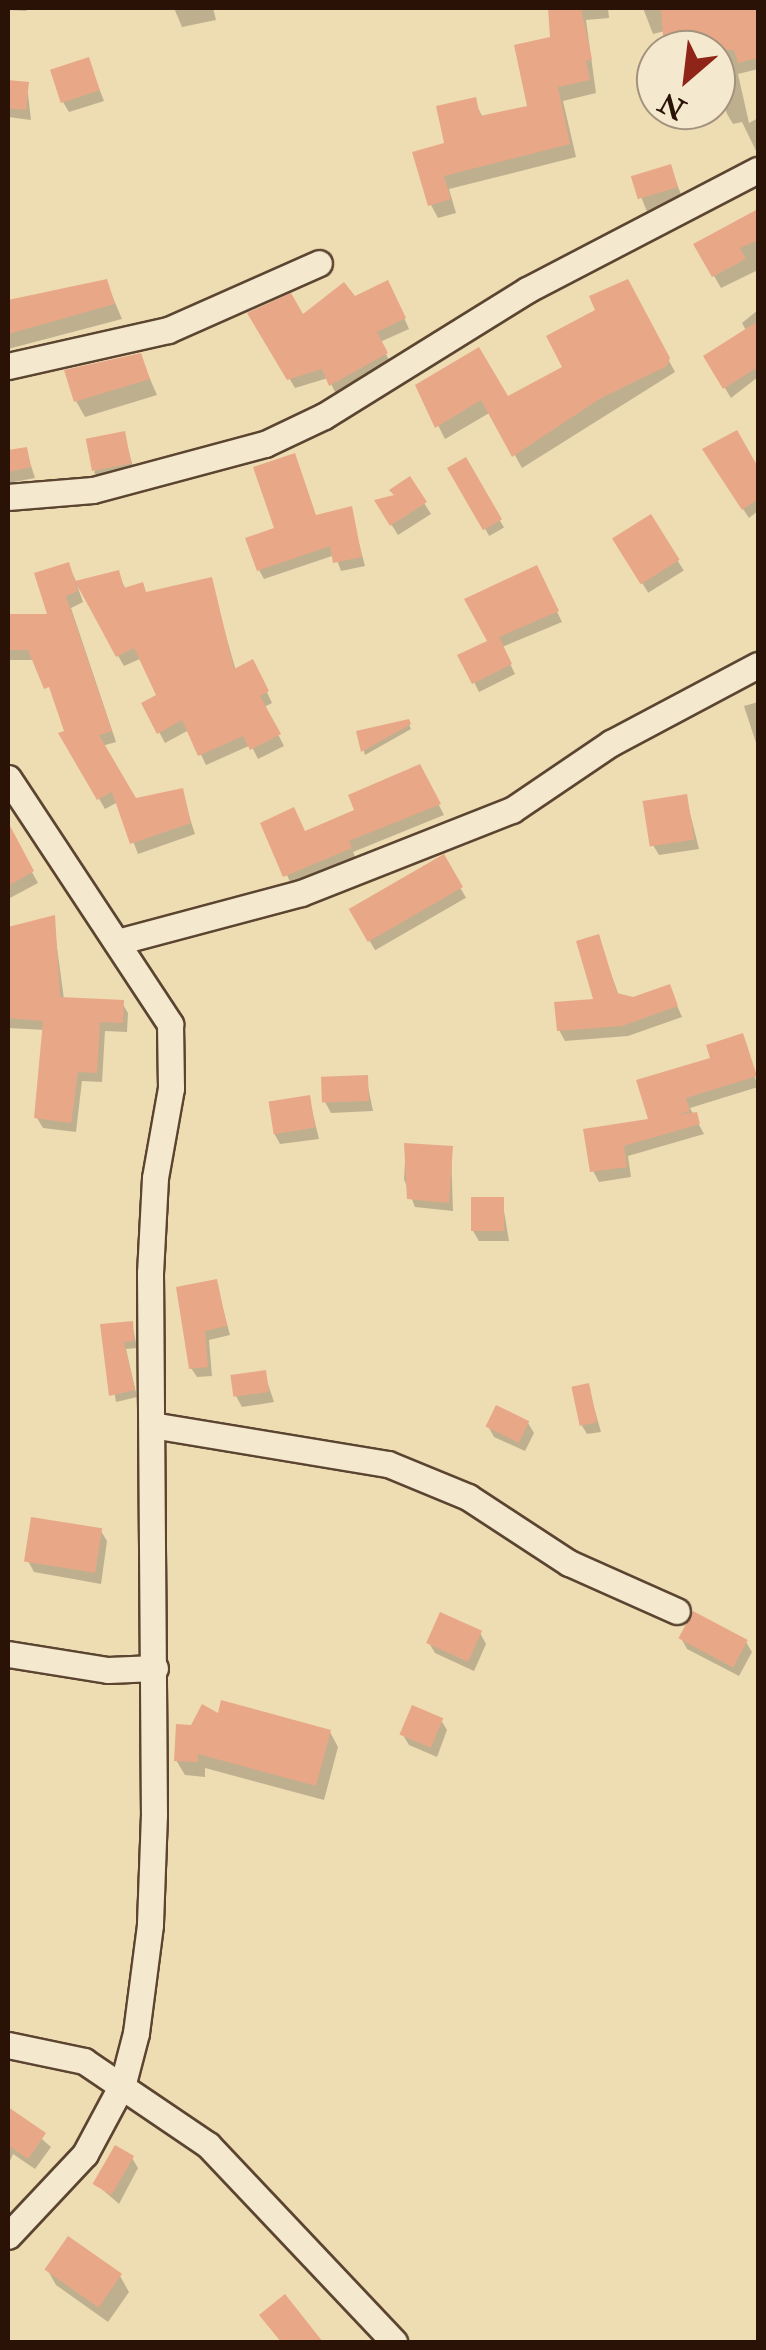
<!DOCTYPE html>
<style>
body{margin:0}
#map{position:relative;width:766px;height:2350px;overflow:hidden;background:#eedcb3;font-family:"IM FELL Double Pica",serif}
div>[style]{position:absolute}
.shadow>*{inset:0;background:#0003;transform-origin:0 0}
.building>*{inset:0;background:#e8a887;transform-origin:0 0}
.roads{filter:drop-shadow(2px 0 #5b4531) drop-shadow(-2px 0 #5b4531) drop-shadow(0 2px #5b4531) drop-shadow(0 -2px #5b4531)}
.minor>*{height:25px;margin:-12.5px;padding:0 12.5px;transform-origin:12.5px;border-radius:12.5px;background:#f4e8ce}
span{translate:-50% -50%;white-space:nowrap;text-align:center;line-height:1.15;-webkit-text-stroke:8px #f4e8ce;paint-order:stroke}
.frame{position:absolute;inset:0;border:10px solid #2a1306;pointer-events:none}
.north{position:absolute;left:636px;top:30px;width:100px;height:100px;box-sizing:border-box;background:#f4e8ce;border:2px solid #a3937e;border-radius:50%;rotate:208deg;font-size:28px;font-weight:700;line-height:40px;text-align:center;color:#2a1306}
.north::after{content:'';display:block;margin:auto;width:35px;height:45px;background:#8f2418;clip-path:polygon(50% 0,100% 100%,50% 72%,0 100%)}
</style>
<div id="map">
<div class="shadow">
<i style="clip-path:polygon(8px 8px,27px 8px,26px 11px,8px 10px)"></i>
<i style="clip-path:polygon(174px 8px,213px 8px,216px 20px,182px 27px)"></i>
<i style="clip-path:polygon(550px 8px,608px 8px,609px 18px,586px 20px,596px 93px,563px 101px,576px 157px,449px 189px,456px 213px,438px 218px,431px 205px,447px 144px,474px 100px,483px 118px,530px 108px,553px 39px)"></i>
<i style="clip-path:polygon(643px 8px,737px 8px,742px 26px,758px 22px,758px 69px,738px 74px,749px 123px,758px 118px,758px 155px,742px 122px,733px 124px,727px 114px,716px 83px,716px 50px,666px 50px,665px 31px,653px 34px)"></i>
<i style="clip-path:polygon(88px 60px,104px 101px,69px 112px,63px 102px)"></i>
<i style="clip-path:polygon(8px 83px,27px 85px,31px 120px,8px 117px)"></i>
<i style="left:670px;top:167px;width:32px;height:38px;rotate:68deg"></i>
<i style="clip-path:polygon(758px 214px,758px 270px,721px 288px,696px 245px)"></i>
<i style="clip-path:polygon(106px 281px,122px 319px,8px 349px,8px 303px)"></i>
<i style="clip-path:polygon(627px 283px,675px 372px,522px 468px,491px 412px,445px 439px,418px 386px,507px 400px,565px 368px,598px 311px)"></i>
<i style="clip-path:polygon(393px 293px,409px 329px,380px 342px,391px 364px,336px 394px,328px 378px,295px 388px,251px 314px,302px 318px)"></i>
<i style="clip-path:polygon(758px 310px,758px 377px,731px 398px,706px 357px,747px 332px,742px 323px)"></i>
<i style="clip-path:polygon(140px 356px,157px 395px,85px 417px,76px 401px)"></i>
<i style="clip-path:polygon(736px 433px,758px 472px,758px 511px,749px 518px,710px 459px)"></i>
<i style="clip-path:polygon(124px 434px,135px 474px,100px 482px,94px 472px)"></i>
<i style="clip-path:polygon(26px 450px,35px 478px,8px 483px,8px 453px)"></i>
<i style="clip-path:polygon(294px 456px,316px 517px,350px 509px,365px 566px,341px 571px,335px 555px,264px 579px,259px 570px,277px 529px)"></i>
<i style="left:465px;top:460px;width:78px;height:17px;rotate:60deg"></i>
<i style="clip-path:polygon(409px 479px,431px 514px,398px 535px,377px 502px,396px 497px)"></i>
<i style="left:651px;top:518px;width:62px;height:42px;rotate:58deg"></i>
<i style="clip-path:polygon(68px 565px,77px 583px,118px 573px,126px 590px,147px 594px,210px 580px,236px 671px,258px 673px,272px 703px,264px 707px,284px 746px,258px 759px,251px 745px,206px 765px,189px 730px,165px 743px,144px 704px,159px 697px,142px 658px,124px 666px,77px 585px,83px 602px,71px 608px,116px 742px,102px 746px,135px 801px,181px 791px,195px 834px,138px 854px,118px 802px,105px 809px,62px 735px,67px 733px,55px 697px,35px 660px,8px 660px,8px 617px,51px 617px)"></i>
<i style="clip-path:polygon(541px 578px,562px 622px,502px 647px,515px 674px,479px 692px,461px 656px,490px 642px)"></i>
<i style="clip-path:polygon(758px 702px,758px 749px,744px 706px)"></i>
<i style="clip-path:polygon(408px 722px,411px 729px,365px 755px,359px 733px)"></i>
<i style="clip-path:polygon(419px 767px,444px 815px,353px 852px,356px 859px,292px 886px,263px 824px,305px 834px,357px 811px)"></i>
<i style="clip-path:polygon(686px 797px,699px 849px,659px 855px,653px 845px)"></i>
<i style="clip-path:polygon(10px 832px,38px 883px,10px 898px,8px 893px)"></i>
<i style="left:443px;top:858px;width:46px;height:105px;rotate:60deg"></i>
<i style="clip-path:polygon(53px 918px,64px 999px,122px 1003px,128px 1013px,127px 1032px,105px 1031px,102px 1082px,82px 1081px,76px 1132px,43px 1128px,37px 1118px,45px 1030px,8px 1028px,8px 927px)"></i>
<i style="clip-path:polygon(598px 937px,619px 996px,633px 999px,669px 987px,682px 1017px,628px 1036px,565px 1041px,559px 1030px,596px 1001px)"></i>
<i style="clip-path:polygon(742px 1036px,758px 1087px,690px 1108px,704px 1134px,628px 1156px,631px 1177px,599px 1182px,593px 1171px)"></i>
<i style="clip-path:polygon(366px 1077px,373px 1111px,331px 1113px,325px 1102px)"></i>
<i style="clip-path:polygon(309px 1098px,319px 1139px,280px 1144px,274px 1133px)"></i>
<i style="clip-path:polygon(406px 1145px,451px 1148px,453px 1211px,415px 1207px,404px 1179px)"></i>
<i style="clip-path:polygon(502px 1199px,509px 1241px,479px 1241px,473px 1231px)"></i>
<i style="clip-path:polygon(216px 1282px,230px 1335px,209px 1340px,212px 1376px,197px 1377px,191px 1368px)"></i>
<i style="clip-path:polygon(132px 1323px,137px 1348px,126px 1349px,137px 1397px,116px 1402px,103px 1327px)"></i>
<i style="clip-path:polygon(264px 1372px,274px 1402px,242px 1407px,236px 1396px)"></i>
<i style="clip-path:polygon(588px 1386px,601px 1432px,587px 1434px,581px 1424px)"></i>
<i style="clip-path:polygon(528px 1423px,534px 1433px,525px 1451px,494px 1437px,488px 1426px)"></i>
<i style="clip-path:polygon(101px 1531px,107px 1541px,101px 1584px,34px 1572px,28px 1561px)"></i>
<i style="clip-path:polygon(480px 1633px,486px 1644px,474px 1671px,435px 1653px,429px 1643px)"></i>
<i style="clip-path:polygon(681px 1638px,746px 1642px,752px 1652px,739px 1676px,687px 1649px)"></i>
<i style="clip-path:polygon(219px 1716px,330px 1732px,338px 1747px,324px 1800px,205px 1768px,205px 1777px,185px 1775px,176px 1760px)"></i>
<i style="clip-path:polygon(441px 1720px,447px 1730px,437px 1757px,409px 1745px,403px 1735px)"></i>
<i style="clip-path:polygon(11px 2112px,51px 2147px,35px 2169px,13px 2154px,8px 2166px)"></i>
<i style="clip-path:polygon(132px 2158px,138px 2168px,119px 2204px,96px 2184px)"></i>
<i style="clip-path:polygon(47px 2269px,120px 2276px,129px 2292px,108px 2322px,56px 2285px)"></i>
</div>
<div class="building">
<i style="clip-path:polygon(548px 8px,581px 8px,592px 59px,586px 61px,590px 80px,558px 87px,570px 144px,444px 176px,451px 199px,428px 206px,412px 152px,444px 143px,436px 106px,476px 97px,480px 116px,527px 106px,514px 45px,550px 37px)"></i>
<i style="clip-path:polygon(661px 8px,758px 8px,758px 58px,738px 63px,734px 50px,664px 50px)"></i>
<i style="left:89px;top:57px;width:35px;height:41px;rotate:72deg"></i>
<i style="clip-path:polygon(8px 80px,29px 82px,26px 110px,8px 108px)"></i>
<i style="left:671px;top:164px;width:24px;height:42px;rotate:73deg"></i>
<i style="clip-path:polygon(758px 209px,758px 240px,740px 248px,746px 259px,712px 277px,693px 244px)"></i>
<i style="clip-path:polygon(107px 279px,115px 304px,8px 334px,8px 300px)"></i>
<i style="clip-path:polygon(628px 279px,670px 358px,667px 366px,601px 398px,512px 457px,481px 400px,435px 428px,415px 385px,479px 347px,508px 396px,562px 367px,546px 336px,595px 310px,589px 296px)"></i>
<i style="clip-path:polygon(388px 280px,406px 318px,377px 332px,388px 353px,329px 386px,322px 369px,287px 380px,247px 313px,291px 293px,303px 314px,344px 282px,355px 296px)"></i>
<i style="clip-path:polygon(758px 321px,758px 367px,723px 389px,703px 356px)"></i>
<i style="clip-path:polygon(141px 353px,150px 379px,74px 402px,64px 370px)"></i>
<i style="clip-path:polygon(737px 430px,758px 467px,758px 499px,742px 510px,702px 449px)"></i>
<i style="left:125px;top:431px;width:33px;height:40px;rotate:79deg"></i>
<i style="clip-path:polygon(27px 447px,31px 467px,8px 472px,8px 450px)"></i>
<i style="clip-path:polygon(295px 453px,316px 515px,352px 506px,362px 557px,333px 563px,330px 546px,257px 571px,245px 538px,274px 528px,253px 467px)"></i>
<i style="left:466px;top:457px;width:72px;height:22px;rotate:60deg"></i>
<i style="clip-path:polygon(410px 476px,427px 502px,390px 526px,374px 500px,394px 495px,389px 490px)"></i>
<i style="left:651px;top:514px;width:54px;height:46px;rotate:58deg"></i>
<i style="clip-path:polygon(69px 562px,75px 581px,119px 570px,124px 588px,143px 582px,146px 592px,212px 577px,234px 669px,253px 659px,269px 691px,260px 696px,281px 734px,250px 750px,243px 736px,198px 756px,182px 720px,157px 734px,141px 703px,156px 695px,134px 648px,116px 657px,75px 581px,78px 591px,66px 596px,112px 731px,99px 735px,136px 798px,183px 788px,191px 823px,130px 844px,112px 792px,97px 800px,58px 733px,64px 731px,49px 687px,44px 689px,28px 650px,8px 650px,8px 614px,47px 614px,34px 573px)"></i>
<i style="clip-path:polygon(537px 565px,559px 611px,499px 637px,512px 664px,472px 684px,457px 655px,487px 641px,464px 599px)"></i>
<i style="clip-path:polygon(409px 719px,411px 724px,361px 752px,356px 731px)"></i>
<i style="clip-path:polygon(420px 764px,441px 804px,349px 841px,352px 848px,283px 877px,260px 823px,294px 807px,305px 831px,354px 810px,348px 795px)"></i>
<i style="left:687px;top:794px;width:46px;height:45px;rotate:81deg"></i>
<i style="clip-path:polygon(8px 822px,34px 871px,8px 886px)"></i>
<i style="left:444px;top:854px;width:38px;height:110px;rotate:60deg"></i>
<i style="clip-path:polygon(55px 915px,60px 997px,124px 1000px,123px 1023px,100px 1022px,97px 1073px,78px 1072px,71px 1123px,34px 1118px,43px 1021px,8px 1018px,8px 927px)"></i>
<i style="clip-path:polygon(599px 934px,617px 993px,633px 997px,670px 984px,678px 1006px,622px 1026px,557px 1031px,554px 1002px,593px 999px,576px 941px)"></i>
<i style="clip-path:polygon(743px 1033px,757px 1076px,686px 1098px,690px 1111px,676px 1115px,697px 1112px,700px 1124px,624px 1146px,627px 1167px,590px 1172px,583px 1129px,648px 1119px,636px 1080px,710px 1058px,706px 1045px)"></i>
<i style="left:368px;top:1075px;width:26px;height:47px;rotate:88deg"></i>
<i style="left:310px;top:1095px;width:33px;height:42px;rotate:81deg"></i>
<i style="clip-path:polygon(404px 1143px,453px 1146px,449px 1203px,407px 1199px)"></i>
<i style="left:471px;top:1197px;width:33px;height:34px"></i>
<i style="clip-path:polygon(217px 1279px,227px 1326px,205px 1331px,208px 1367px,189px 1369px,176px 1287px)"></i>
<i style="clip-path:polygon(133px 1321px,134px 1341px,124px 1342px,135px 1390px,109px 1396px,100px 1324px)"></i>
<i style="left:266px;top:1370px;width:22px;height:36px;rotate:82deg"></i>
<i style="left:589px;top:1383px;width:40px;height:18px;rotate:78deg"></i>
<i style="left:496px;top:1405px;width:37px;height:24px;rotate:26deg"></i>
<i style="left:31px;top:1517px;width:72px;height:45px;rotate:9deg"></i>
<i style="left:693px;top:1611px;width:62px;height:31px;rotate:28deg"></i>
<i style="left:440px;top:1612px;width:46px;height:34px;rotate:24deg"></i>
<i style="clip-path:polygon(221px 1700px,331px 1730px,316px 1786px,198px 1754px,198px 1762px,174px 1761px,176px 1724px,191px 1725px,202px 1704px,218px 1713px)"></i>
<i style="left:412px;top:1705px;width:34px;height:32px;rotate:23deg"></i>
<i style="clip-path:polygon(8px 2107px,46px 2133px,28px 2159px,8px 2145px)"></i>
<i style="left:115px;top:2145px;width:22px;height:45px;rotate:30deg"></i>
<i style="left:68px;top:2236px;width:66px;height:41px;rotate:35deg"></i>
<i style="clip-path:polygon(285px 2294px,323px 2342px,281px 2342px,259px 2315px)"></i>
</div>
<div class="roads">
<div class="minor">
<i style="left:8px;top:366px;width:164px;rotate:-12.7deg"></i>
<i style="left:168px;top:330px;width:165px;rotate:-23.9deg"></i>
<i style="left:8px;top:497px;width:85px;rotate:-4.7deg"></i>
<i style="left:93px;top:490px;width:178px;rotate:-15deg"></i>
<i style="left:265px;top:444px;width:65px;rotate:-25.4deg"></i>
<i style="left:324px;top:416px;width:239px;rotate:-31.8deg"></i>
<i style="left:527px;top:290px;width:260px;rotate:-27.5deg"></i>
<i style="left:8px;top:778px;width:295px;rotate:56.6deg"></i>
<i style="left:170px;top:1024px;width:64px;rotate:89.1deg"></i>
<i style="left:171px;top:1088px;width:91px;rotate:100.1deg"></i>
<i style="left:155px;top:1178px;width:95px;rotate:93deg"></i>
<i style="left:150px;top:1273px;width:541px;rotate:89.58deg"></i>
<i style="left:154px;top:1814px;width:111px;rotate:92.1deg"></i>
<i style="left:150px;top:1925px;width:109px;rotate:97.4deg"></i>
<i style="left:136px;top:2033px;width:52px;rotate:104.6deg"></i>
<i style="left:123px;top:2083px;width:81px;rotate:118.2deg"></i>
<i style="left:85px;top:2154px;width:112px;rotate:133.2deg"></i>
<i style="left:117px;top:942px;width:190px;rotate:-14.9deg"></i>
<i style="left:301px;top:893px;width:227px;rotate:-21.5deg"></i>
<i style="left:512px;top:810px;width:120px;rotate:-34.1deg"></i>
<i style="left:611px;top:743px;width:166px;rotate:-28deg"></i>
<i style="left:152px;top:1425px;width:239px;rotate:9.4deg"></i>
<i style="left:388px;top:1464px;width:87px;rotate:22.4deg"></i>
<i style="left:468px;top:1497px;width:121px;rotate:33.2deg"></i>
<i style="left:569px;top:1563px;width:118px;rotate:24deg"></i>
<i style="left:8px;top:1654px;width:101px;rotate:9.1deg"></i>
<i style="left:108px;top:1670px;width:47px;rotate:-2.4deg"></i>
<i style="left:8px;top:2045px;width:78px;rotate:11.9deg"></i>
<i style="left:84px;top:2061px;width:150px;rotate:34.1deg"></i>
<i style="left:208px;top:2145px;width:271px;rotate:46.6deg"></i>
</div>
</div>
<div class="frame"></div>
<div class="north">N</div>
</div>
